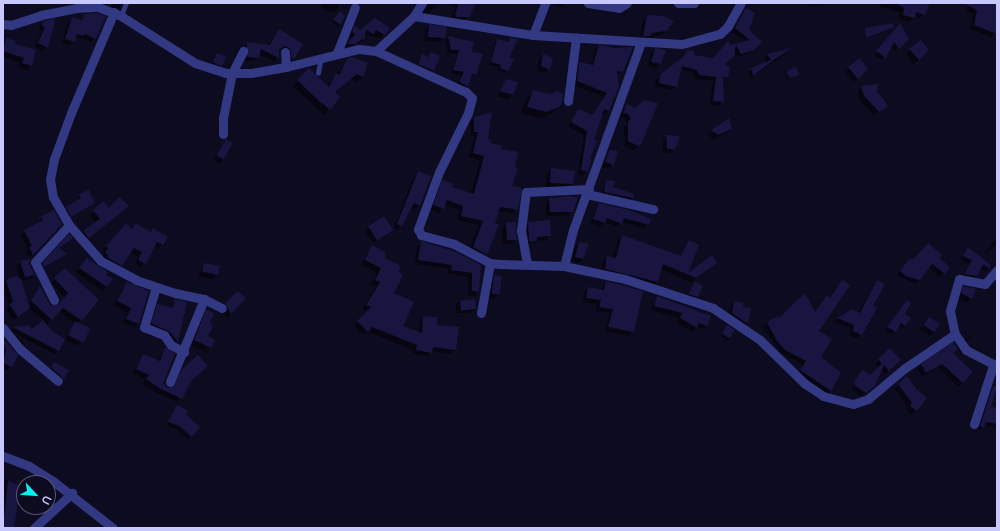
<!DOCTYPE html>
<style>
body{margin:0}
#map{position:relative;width:1000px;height:531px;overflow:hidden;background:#0c0b1f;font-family:"Varela Round",sans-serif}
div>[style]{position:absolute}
.shadow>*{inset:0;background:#0007}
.building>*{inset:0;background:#191541;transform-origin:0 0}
.service>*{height:4.5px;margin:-2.25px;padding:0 2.25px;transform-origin:2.25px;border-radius:2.25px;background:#323881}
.minor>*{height:9px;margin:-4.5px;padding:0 4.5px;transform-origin:4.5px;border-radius:4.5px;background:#323881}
span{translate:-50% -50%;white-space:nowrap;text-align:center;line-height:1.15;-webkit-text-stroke:3px #0c0b1f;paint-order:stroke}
.frame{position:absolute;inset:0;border:4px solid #c8c8ff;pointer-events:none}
.north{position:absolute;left:16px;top:475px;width:40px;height:40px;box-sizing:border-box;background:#0c0b1f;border:1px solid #575779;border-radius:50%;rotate:116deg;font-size:11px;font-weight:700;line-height:16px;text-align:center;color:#c8c8ff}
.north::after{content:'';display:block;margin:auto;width:14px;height:18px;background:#00f3f0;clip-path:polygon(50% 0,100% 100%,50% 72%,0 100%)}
</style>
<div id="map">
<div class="shadow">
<i style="clip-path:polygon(113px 3px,122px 3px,115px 13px,110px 10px)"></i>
<i style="clip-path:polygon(323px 3px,338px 3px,338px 8px,334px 13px,321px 8px)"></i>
<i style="clip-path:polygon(426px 3px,438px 3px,429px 13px,422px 12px)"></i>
<i style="clip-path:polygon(447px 3px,475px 3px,463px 23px,450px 20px,456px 7px)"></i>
<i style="clip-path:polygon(550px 3px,565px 3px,561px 7px)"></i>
<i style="clip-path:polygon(807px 3px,846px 3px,806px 6px)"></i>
<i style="clip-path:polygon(880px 3px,929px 3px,920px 19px,915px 17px,910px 22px,899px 19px,900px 12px,879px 6px)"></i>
<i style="clip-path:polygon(970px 3px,997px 3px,997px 30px,991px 37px,970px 29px,973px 14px,966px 11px)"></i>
<i style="clip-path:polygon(746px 11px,748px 30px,760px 42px,749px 53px,737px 57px,734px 50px,724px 64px,727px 76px,722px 80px,723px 102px,719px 106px,710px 105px,713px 80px,696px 79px,693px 73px,680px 69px,676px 87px,672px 90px,655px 86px,656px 80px,682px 59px,688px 51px,692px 55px,713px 59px,730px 47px,746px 42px,732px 32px)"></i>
<i style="clip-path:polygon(340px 13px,344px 16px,339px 27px,332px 22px)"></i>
<i style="clip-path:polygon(85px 15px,95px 38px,91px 42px,82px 38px,75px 38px,70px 45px,62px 43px,68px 22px,72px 18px,80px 21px)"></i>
<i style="clip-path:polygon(648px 16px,665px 31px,660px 35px,639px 40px,643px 20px)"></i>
<i style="clip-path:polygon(375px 19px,384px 34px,380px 38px,363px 34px,365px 37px,362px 41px,344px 48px,352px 38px,348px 36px,354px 26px,359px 31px)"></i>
<i style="clip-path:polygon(54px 20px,47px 47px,43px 51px,35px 47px,42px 31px,39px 30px,40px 25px,44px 22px)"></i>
<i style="clip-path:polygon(429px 26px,444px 38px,440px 42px,424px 41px,425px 30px)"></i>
<i style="clip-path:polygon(893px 27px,891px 28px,865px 39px,866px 29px)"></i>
<i style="clip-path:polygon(896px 28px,908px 39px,895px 51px,891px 46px,882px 60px,874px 55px)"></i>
<i style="clip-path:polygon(279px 30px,301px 44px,290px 62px,286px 53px,280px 49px,275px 62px,259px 54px,254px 61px,243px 60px,244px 47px,248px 43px,268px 46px)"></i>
<i style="clip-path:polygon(448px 37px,472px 43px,471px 52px,475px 75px,469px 77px,463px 89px,456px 86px,461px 76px,451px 73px,457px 54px,448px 53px,445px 40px)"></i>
<i style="clip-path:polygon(510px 38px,507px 70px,505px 73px,498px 70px,499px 67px,489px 65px,495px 43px,497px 40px,507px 43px)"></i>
<i style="clip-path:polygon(6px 39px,14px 45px,35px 51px,31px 66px,27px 70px,19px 68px,20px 63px,3px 56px,3px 42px)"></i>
<i style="clip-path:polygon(599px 46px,622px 71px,616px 75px,618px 86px,608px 111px,604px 115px,601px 113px,588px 159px,591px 160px,583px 176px,578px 174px,584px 135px,568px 126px,578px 111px,591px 116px,604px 97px,573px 85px,575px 67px,579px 64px,591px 66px,595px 50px)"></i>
<i style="clip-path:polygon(655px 49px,660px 63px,656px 68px,648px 66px,651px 54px)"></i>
<i style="clip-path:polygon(789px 50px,787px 52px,750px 79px,748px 72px,767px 63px,764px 59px,767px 55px)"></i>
<i style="clip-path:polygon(910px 50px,927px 50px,914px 64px,906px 54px)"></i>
<i style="clip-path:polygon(431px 53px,434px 70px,429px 75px,415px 68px,422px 55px,427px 57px)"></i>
<i style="clip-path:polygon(217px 54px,221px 65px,219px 67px,212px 64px)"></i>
<i style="clip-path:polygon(543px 55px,549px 69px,545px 73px,537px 71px,539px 59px)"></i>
<i style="clip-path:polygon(349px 59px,363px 76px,357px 82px,350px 78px,334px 93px,338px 97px,324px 115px,293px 86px,309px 70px,327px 86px)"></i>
<i style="clip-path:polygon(795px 68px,797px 75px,788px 79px,785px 74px)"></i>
<i style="clip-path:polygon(849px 68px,867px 69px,854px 82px,845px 72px)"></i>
<i style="clip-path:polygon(506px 80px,513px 94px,508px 99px,497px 96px)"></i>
<i style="clip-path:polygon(862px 87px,876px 91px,887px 106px,874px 115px,860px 101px,858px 91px)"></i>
<i style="clip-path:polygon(534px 91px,558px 107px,551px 114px,539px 118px,521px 113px,527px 98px)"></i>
<i style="clip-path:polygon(627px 104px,640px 144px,633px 150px,625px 146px,624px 127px,627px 124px,624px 118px,620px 117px)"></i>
<i style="clip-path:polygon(474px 118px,489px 144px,500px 150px,517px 209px,513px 213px,498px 211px,486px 254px,482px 258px,469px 251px,479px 225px,457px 220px,460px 210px,444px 205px,439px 213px,430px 209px,439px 185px,443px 181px,451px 187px,471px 194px,480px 160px,469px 157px,475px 136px,471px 136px,470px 122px)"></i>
<i style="clip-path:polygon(728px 120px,731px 129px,727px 133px,713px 139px,708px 135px)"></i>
<i style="clip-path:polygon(667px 136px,674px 148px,670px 153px,663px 153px,663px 140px)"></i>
<i style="clip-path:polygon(226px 140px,224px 158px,220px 163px,213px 160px)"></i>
<i style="clip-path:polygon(610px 151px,617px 152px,609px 169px,602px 166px)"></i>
<i style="clip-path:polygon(552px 170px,572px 183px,568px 188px,546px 187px,547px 174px)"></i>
<i style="clip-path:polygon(418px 172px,419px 205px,415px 209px,411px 208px,397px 230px,394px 228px,414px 176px)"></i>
<i style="clip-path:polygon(606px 181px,612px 187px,632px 198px,628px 201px,601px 195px)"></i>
<i style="clip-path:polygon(80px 195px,94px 203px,67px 219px,63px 211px,78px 201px)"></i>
<i style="clip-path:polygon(550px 199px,572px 211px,568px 215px,546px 216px,546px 204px)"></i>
<i style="clip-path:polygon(104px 203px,109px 209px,124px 210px,85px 241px,80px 235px,96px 223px,90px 215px)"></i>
<i style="clip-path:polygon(599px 204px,648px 224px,644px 228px,622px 222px,617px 227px,605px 222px,600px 227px,590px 223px)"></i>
<i style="clip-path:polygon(42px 217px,60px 224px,29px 258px,26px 252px,28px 250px,21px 235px,39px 223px)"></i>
<i style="clip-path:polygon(529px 223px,550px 236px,545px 240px,525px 245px,524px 227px)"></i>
<i style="clip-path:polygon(135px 224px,162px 244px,158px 249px,154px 246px,141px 267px,135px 264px,138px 257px,130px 252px,117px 269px,101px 257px,105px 253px,102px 251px,122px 229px,130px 229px)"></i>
<i style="clip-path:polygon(506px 224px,516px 240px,511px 244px,503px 244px,502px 228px)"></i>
<i style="clip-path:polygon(369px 227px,387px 234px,373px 243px,365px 231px)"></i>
<i style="clip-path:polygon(622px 236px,680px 257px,690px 242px,698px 245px,686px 276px,712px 257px,712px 267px,691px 282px,661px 269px,658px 281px,653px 286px,601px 273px,603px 261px,608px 257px,613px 258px,618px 240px)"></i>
<i style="clip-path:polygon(997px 237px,997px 245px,986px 252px)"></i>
<i style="clip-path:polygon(65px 239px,58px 248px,66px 254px,40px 270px,39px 268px)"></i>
<i style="clip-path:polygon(421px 243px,480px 266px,478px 292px,474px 296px,468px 295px,468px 277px,448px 273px,449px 269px,415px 264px,417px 247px)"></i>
<i style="clip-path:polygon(579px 243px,583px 259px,578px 263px,571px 261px,575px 247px)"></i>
<i style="clip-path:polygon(373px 247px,384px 258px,402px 327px,419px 333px,420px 321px,424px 317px,436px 325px,456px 349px,451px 354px,431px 351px,427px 356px,413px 354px,413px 350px,367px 331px,363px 335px,354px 326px,368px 311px,362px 309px,376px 286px,371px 284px,377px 273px,361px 264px)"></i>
<i style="clip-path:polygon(968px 248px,988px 268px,985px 271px,980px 269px,972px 279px,961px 277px,969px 264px,961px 260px)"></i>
<i style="clip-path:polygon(938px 258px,944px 273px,940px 277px,928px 267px,915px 284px,897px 275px,907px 263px)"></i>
<i style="clip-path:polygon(evenodd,21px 262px,28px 264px,34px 275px,30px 279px,20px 281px,28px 305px,40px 288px,50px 306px,59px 305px,65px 298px,51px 283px,65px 269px,98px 300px,78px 323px,88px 328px,78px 346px,64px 340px,55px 354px,10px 331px,13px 327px,32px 331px,44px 320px,29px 308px,13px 320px,6px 309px,9px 306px,3px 284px,6px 281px,20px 280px,17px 266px,21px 262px,59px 311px,75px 323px,65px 340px,52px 333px,46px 325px,59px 311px)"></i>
<i style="clip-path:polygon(83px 264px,105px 275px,107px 286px,102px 291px,76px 272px)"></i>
<i style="clip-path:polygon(204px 264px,217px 275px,213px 279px,198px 276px)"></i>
<i style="clip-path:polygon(494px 276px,498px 294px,494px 299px,487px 298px,490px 281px)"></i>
<i style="clip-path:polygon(842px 281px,817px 331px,819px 357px,836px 383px,826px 395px,797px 374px,803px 365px,781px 353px,763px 327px,777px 317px,779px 320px,814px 313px,827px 296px,830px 298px)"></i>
<i style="clip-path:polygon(877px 281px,872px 307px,858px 339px,849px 335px,851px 328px,834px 322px,852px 310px,858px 313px)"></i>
<i style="clip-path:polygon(606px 282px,633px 332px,629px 336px,605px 331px,610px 313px,596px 311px,597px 304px,583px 302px,584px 292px,588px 288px,601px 290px)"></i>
<i style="clip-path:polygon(695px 282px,697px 296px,693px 300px,685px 298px)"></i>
<i style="clip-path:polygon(127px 283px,138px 323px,134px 327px,123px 323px,127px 312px,113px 305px)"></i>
<i style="clip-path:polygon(964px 287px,971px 298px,967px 302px,958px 298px)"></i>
<i style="clip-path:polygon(238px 292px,244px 298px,227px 318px,221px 308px)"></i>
<i style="clip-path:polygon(657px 297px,706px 325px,702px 329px,697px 327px,692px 332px,676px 322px,679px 318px,651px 310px)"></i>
<i style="clip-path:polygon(176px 300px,186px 303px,177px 341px,174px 345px,148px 327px,154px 309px,158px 305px,171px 308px)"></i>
<i style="clip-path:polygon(474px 300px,475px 309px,470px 313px,456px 313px,456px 305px,460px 301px)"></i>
<i style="clip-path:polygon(907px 301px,904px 325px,901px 329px,898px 326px,892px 334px,885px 331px)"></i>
<i style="clip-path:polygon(734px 302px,749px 309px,747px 324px,743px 328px,728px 318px,730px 307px)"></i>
<i style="clip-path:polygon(206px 311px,206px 336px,214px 340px,206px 352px,190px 344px)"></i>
<i style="clip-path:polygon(929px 318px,934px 332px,930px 336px,920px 330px)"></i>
<i style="clip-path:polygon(727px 326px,730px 338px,728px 340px,721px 336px)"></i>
<i style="clip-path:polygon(16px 335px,24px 343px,19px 348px,12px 339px)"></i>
<i style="clip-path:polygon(971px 336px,972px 337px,965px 342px,964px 340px)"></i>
<i style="clip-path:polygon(5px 342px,17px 356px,8px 370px,3px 368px,3px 343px)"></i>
<i style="clip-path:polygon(165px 348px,173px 354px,159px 389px,164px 385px,172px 388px,183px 369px,189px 382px,177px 402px,155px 392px,143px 384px,145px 379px,133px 373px,143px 355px,158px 361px)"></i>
<i style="clip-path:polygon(890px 350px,899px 360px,885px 374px,881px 370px,870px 389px,861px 396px,852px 390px,859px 375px,862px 371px,870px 376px,879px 368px,875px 364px)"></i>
<i style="clip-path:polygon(952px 353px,972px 372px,958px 387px,938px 367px,922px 377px,917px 369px,922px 365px)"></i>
<i style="clip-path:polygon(54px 363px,67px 371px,59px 383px,47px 372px)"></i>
<i style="clip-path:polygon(899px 385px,915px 390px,926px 399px,912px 415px,906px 410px,908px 408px,895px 389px)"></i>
<i style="clip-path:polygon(993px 387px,990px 408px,997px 409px,997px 428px,984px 425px,980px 430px,977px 429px)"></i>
<i style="clip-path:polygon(177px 407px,185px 414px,191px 436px,188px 439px,176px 429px,166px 425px)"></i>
<i style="clip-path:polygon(3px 478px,24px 487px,24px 507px,32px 507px,29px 511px,16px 507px,13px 528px,3px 528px)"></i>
</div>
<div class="building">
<i style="clip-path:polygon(459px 3px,476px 3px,469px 17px,457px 17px,455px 14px)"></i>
<i style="clip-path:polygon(895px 3px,930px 3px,925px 15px,916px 12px,915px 18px,903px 15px,904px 8px)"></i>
<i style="clip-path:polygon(963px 3px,997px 3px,997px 34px,974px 25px,977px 10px)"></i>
<i style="clip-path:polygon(746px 8px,755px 13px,749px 30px,762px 42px,754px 50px,741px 54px,736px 45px,734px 56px,725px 64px,730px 68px,728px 77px,723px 77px,724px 102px,713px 101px,716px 77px,699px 75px,697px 70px,682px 66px,677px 87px,659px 83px,660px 75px,684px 56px,687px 50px,694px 51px,694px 55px,713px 58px,728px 41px,731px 45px,750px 40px,735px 28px)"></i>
<i style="clip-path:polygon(340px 11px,345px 16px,341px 25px,333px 20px)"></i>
<i style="clip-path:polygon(97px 13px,106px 16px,96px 39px,85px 34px,84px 36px,77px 34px,75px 42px,65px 39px,72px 17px,82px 20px,85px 14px)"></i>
<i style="clip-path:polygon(647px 15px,664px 16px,674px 21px,666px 31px,652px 33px,651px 36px,643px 36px)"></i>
<i style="clip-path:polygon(55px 18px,53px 29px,48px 48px,38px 43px,45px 27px,42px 26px,43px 21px)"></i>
<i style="clip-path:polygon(375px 18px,390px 28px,388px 31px,385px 35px,376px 30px,374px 34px,366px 30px,364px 40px,362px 39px,356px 44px,347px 44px,355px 34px,352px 32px,354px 25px,360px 30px)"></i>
<i style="clip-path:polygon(893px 23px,894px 27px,866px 38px,865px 28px)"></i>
<i style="clip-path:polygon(900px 23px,909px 39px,899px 49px,894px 42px,886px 58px,876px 51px)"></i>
<i style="clip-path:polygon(429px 24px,447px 27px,445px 38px,428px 37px)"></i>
<i style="clip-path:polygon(279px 29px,303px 44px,295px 58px,292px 59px,290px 49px,285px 46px,279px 50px,279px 58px,261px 49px,259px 58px,247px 57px,247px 42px,270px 45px)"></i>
<i style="clip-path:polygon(448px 36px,474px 42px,472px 52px,483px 54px,476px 75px,472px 74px,468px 86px,459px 82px,464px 72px,453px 70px,459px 50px,451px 50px)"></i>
<i style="clip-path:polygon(510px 37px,518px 39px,509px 58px,514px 59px,508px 71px,500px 68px,501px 65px,491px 62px,497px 39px,509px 42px)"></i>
<i style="clip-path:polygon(6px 38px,16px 41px,15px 44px,36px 50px,32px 66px,22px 63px,24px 58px,3px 51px)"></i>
<i style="clip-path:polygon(921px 40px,929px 50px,919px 60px,909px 49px)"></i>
<i style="clip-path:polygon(599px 45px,614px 48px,633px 47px,623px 72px,617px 71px,619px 86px,609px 111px,604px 109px,594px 140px,597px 141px,590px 159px,592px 159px,588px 172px,581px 170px,587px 131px,571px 122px,578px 109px,592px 115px,607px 93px,577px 81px,579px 62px,593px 65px)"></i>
<i style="clip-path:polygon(655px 48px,666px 50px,661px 64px,651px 62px)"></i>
<i style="clip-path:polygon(792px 48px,772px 61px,753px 76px,751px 68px,771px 60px,767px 54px)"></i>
<i style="clip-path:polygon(431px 52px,440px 56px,434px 71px,418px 64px,422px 54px,428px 57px)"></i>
<i style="left:217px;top:53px;width:10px;height:10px;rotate:24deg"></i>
<i style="clip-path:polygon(543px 54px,553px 58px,550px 70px,541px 66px)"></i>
<i style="clip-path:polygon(352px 57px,368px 63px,363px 77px,357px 74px,335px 92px,340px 97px,330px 110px,322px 103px,320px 105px,321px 103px,297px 80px,309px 68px,329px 87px,336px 73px,339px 75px,348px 58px)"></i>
<i style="clip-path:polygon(860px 58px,868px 69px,858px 79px,848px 67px)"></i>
<i style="clip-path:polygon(796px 66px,799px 75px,790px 78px,786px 72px)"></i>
<i style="clip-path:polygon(506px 79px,518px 82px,513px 95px,500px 91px)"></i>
<i style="clip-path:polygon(878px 84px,877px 91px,888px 106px,879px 112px,864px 96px,861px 86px)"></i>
<i style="clip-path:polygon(533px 90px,550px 94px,557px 91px,563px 94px,562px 103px,559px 107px,546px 112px,527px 107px)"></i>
<i style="clip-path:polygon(644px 100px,658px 103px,641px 145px,638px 146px,628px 141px,628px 121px,631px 119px,628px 114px,623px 113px,627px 103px,635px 108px)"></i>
<i style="clip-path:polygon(492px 112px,488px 139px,491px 140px,490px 143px,502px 145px,501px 149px,518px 152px,515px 167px,518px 168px,512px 186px,522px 188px,518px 210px,500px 207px,495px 224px,499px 224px,487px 255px,473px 247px,483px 221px,461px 216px,463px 206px,447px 200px,444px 209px,433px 205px,442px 180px,453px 184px,452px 187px,474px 194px,484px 156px,473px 153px,478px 132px,474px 132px,474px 117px)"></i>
<i style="clip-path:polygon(729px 118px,732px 129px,718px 135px,711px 130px)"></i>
<i style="clip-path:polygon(666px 135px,680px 136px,675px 149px,667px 149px)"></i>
<i style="left:226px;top:139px;width:8px;height:19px;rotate:30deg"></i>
<i style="clip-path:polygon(610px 150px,618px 151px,614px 165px,605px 162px)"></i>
<i style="clip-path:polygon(551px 168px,575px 171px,573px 184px,550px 183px)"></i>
<i style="clip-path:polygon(418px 171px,431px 176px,420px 206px,414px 203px,402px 226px,397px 224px)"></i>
<i style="clip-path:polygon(606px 180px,615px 181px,613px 187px,634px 194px,633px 198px,604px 192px)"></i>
<i style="clip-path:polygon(89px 190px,95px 203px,71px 217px,66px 207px,81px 198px,79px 194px)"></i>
<i style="clip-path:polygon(572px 196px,578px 198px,573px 212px,550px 212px,549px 198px)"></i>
<i style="clip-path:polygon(119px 197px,129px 206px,89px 238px,83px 231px,100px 219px,93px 210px,104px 201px,109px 208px)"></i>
<i style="clip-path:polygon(599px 203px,629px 210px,651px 219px,649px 225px,624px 218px,622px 224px,607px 218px,605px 223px,593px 219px)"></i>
<i style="clip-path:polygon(54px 210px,62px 224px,33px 255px,29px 247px,32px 246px,24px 230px,43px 220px,41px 216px)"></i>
<i style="left:384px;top:216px;width:17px;height:19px;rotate:57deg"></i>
<i style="clip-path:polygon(550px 220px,551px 236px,537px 237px,537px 241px,529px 242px,528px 222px)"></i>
<i style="left:516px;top:222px;width:18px;height:10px;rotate:87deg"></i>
<i style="clip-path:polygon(126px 223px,132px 229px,135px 223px,151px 232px,153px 228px,168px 237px,163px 245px,157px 242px,146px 264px,138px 260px,142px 252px,134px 248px,122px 266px,107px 257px,108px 255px,105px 252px,108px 248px,106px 246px)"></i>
<i style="clip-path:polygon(69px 234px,73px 238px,59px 248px,67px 254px,44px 267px,42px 263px)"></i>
<i style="clip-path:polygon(622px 235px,681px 256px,689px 240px,699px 245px,688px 273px,712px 255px,717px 263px,696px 278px,663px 264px,658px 282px,605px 269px,607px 256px,616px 258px)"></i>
<i style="clip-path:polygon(421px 241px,456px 252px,481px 265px,479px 292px,472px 291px,472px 273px,451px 270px,452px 265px,418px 260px)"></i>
<i style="clip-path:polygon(579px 242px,589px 244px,583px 259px,575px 257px)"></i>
<i style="clip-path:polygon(928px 243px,942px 255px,939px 258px,950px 267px,945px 274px,932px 264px,920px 280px,906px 276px,900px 271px,910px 258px,913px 260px)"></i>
<i style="clip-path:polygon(372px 245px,385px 252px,385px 258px,401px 266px,398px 272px,403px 275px,394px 293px,414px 302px,403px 326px,422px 333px,423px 316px,437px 317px,437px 325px,459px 327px,456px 350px,433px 347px,432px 353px,416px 350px,417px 345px,372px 327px,368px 332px,357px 321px,371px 307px,366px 305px,380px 282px,375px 280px,381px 268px,365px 260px)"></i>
<i style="clip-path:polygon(968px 247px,991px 265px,989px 268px,983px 265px,977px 276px,964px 274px,972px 260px,963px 256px)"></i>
<i style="clip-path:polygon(87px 258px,108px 272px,106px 275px,113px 279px,107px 287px,79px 268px)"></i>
<i style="clip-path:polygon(30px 259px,29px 264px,35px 275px,25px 277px,20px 261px)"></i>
<i style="left:204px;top:263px;width:16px;height:9px;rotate:11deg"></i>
<i style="clip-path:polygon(65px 268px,99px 300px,82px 321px,63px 308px,52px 320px,31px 301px,40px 286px,50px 305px,59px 304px,68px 293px,54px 278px)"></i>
<i style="left:494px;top:275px;width:8px;height:19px;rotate:7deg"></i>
<i style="clip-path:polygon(16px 276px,21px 279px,30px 308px,18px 317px,9px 304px,13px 302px,6px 280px)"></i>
<i style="clip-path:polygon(842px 280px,850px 285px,819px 331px,832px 339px,821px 357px,841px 373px,831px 391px,800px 370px,806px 361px,785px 350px,777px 341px,767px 322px,778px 316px,779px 318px,805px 293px,815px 312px,827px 295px,830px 298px)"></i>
<i style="clip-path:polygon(877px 280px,885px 284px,873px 306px,877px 308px,862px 335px,853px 331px,854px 325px,837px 318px,852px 309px,860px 313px)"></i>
<i style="clip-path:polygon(606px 281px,643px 291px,634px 332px,608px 327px,613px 309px,599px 307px,601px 300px,586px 298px,588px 287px,604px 290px)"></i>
<i style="clip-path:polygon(695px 281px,703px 286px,698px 297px,688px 294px)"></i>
<i style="clip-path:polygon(127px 282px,149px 291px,139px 324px,126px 319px,131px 308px,117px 301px)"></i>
<i style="clip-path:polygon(963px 286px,976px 289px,972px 299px,961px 293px)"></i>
<i style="clip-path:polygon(238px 291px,246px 298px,231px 314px,225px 303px)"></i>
<i style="clip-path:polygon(657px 296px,711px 316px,707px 326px,699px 323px,697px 328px,680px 318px,682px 313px,654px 306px)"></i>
<i style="clip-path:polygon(175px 299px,187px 302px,178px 342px,170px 332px,151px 323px,157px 304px,173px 308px)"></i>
<i style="left:475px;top:299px;width:10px;height:15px;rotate:84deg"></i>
<i style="clip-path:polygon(907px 300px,911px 303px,905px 314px,911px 318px,905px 326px,901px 323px,896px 332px,887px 327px)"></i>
<i style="clip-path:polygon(734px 301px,744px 303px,743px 307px,751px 308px,748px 324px,732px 313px)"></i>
<i style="clip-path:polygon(206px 309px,214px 314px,210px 322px,213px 326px,208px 336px,215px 340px,211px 348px,194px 340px)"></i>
<i style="left:929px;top:317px;width:13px;height:10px;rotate:32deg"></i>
<i style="clip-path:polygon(43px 320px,53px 332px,65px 339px,59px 351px,12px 327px,29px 325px,32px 329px)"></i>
<i style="left:75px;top:321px;width:17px;height:16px;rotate:25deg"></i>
<i style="left:727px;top:325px;width:9px;height:10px;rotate:32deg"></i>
<i style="clip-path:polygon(6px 341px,18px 355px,12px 367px,3px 363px,6px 350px,3px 342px)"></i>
<i style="clip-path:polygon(953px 342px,958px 349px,953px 353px,973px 372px,963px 383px,942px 364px,926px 373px,921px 364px)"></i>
<i style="clip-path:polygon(165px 347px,175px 354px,162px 386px,164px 384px,168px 388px,174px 386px,182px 369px,198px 355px,208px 366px,191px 381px,182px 399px,159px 388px,146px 379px,149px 375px,136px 369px,143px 354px,160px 361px)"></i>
<i style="clip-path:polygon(890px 348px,901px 360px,889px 371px,884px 365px,875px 386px,866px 393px,855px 386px,854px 382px,862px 370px,870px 375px,882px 364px,878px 359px)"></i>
<i style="clip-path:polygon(54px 362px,69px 370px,64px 379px,51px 367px)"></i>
<i style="clip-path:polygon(907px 376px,916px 389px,927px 398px,917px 411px,910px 406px,912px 403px,898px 384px)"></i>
<i style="clip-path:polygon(993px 386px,997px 387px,991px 407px,997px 408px,997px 424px,986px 422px,984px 428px,980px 426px)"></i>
<i style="clip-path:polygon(177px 405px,188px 411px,186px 414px,200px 427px,192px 437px,179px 426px,168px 422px)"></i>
<i style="clip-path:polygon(8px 480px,24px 488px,24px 505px,18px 503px,14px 528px,3px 528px)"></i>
</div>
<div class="service">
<i style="left:121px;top:16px;width:14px;rotate:-69deg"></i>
<i style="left:318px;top:73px;width:15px;rotate:-79deg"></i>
</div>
<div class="minor">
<i style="left:422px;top:3px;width:15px;rotate:122deg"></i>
<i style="left:414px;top:16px;width:121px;rotate:9.1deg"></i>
<i style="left:533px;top:35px;width:149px;rotate:3.5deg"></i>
<i style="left:682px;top:44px;width:39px;rotate:-15deg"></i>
<i style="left:720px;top:34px;width:11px;rotate:-45deg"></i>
<i style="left:728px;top:26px;width:26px;rotate:-61deg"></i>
<i style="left:588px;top:3px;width:31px;rotate:9deg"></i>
<i style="left:619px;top:8px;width:9px;rotate:-32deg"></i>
<i style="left:678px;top:3px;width:16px"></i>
<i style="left:114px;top:12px;width:110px;rotate:113.1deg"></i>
<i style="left:71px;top:113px;width:49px;rotate:110.3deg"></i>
<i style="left:54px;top:159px;width:20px;rotate:101deg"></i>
<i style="left:50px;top:179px;width:18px;rotate:81deg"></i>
<i style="left:53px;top:197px;width:32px;rotate:60deg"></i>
<i style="left:69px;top:225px;width:48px;rotate:48.4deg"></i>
<i style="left:101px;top:261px;width:40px;rotate:28deg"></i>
<i style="left:136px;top:280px;width:41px;rotate:18.4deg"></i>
<i style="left:175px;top:293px;width:30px;rotate:12deg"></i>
<i style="left:204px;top:299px;width:20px;rotate:27deg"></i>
<i style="left:3px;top:24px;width:8px;rotate:7deg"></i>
<i style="left:11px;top:25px;width:32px;rotate:-18deg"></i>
<i style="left:41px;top:15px;width:36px;rotate:-11deg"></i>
<i style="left:76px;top:8px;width:22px;rotate:-3deg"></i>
<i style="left:98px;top:7px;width:25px;rotate:21deg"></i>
<i style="left:121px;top:16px;width:88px;rotate:32.4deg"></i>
<i style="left:195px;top:63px;width:32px;rotate:18deg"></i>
<i style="left:225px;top:73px;width:26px"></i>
<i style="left:251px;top:73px;width:36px;rotate:-10deg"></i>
<i style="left:286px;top:67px;width:75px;rotate:-13.9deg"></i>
<i style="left:359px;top:49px;width:17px;rotate:7deg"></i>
<i style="left:376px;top:51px;width:99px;rotate:24.5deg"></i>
<i style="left:466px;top:92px;width:8px;rotate:45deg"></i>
<i style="left:472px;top:98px;width:16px;rotate:105deg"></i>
<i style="left:468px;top:113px;width:66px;rotate:116.2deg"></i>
<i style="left:439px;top:172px;width:61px;rotate:110.2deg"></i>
<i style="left:418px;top:229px;width:7px;rotate:63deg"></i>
<i style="left:421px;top:235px;width:34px;rotate:15deg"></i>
<i style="left:454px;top:244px;width:41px;rotate:27.8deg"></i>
<i style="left:490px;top:263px;width:10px;rotate:6deg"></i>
<i style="left:500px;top:264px;width:64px;rotate:1.8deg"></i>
<i style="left:564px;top:266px;width:37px;rotate:-76deg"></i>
<i style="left:573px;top:230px;width:200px;rotate:-70.1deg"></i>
<i style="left:533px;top:35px;width:34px;rotate:-69deg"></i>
<i style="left:376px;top:51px;width:52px;rotate:-42.6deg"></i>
<i style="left:285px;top:52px;width:15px;rotate:86deg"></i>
<i style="left:337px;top:53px;width:49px;rotate:-68.6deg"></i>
<i style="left:568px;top:101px;width:64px;rotate:-82.8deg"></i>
<i style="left:223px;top:134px;width:16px;rotate:-90deg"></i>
<i style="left:223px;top:118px;width:46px;rotate:-78.7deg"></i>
<i style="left:232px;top:73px;width:25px;rotate:-63deg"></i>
<i style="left:587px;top:194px;width:68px;rotate:12.8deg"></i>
<i style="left:527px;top:264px;width:34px;rotate:-100deg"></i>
<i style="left:521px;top:231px;width:39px;rotate:-83deg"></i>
<i style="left:526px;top:192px;width:63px;rotate:-2.7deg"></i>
<i style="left:564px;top:266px;width:62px;rotate:12deg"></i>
<i style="left:625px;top:279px;width:93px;rotate:18.2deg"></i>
<i style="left:713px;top:308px;width:57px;rotate:34.2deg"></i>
<i style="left:760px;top:340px;width:62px;rotate:44.3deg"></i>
<i style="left:804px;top:383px;width:23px;rotate:34deg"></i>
<i style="left:823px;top:396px;width:31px;rotate:15deg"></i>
<i style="left:853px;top:404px;width:16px;rotate:-18deg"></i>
<i style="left:868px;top:399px;width:48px;rotate:-40deg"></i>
<i style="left:905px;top:368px;width:60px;rotate:-34.2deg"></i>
<i style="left:997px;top:270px;width:18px;rotate:131deg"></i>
<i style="left:985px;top:284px;width:26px;rotate:-169deg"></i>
<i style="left:959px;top:279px;width:33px;rotate:106deg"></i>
<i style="left:950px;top:311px;width:24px;rotate:78deg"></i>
<i style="left:955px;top:334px;width:19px;rotate:55deg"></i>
<i style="left:966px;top:350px;width:35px;rotate:27deg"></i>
<i style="left:156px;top:287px;width:42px;rotate:106.7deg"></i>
<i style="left:144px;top:327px;width:22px;rotate:22deg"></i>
<i style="left:164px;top:335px;width:12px;rotate:55deg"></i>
<i style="left:171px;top:345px;width:15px;rotate:28deg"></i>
<i style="left:54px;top:300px;width:42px;rotate:-116.6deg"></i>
<i style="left:35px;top:262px;width:50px;rotate:-47.4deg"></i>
<i style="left:481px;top:313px;width:51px;rotate:-79.8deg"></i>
<i style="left:3px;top:328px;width:28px;rotate:51deg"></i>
<i style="left:21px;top:350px;width:48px;rotate:40deg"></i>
<i style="left:170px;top:382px;width:90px;rotate:-67.7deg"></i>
<i style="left:974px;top:424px;width:61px;rotate:-71.9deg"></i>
<i style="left:3px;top:456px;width:28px;rotate:21deg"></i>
<i style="left:29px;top:466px;width:28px;rotate:32deg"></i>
<i style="left:53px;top:481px;width:76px;rotate:38.1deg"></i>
<i style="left:34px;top:528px;width:52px;rotate:-42.6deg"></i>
</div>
<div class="frame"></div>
<div class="north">U</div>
</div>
